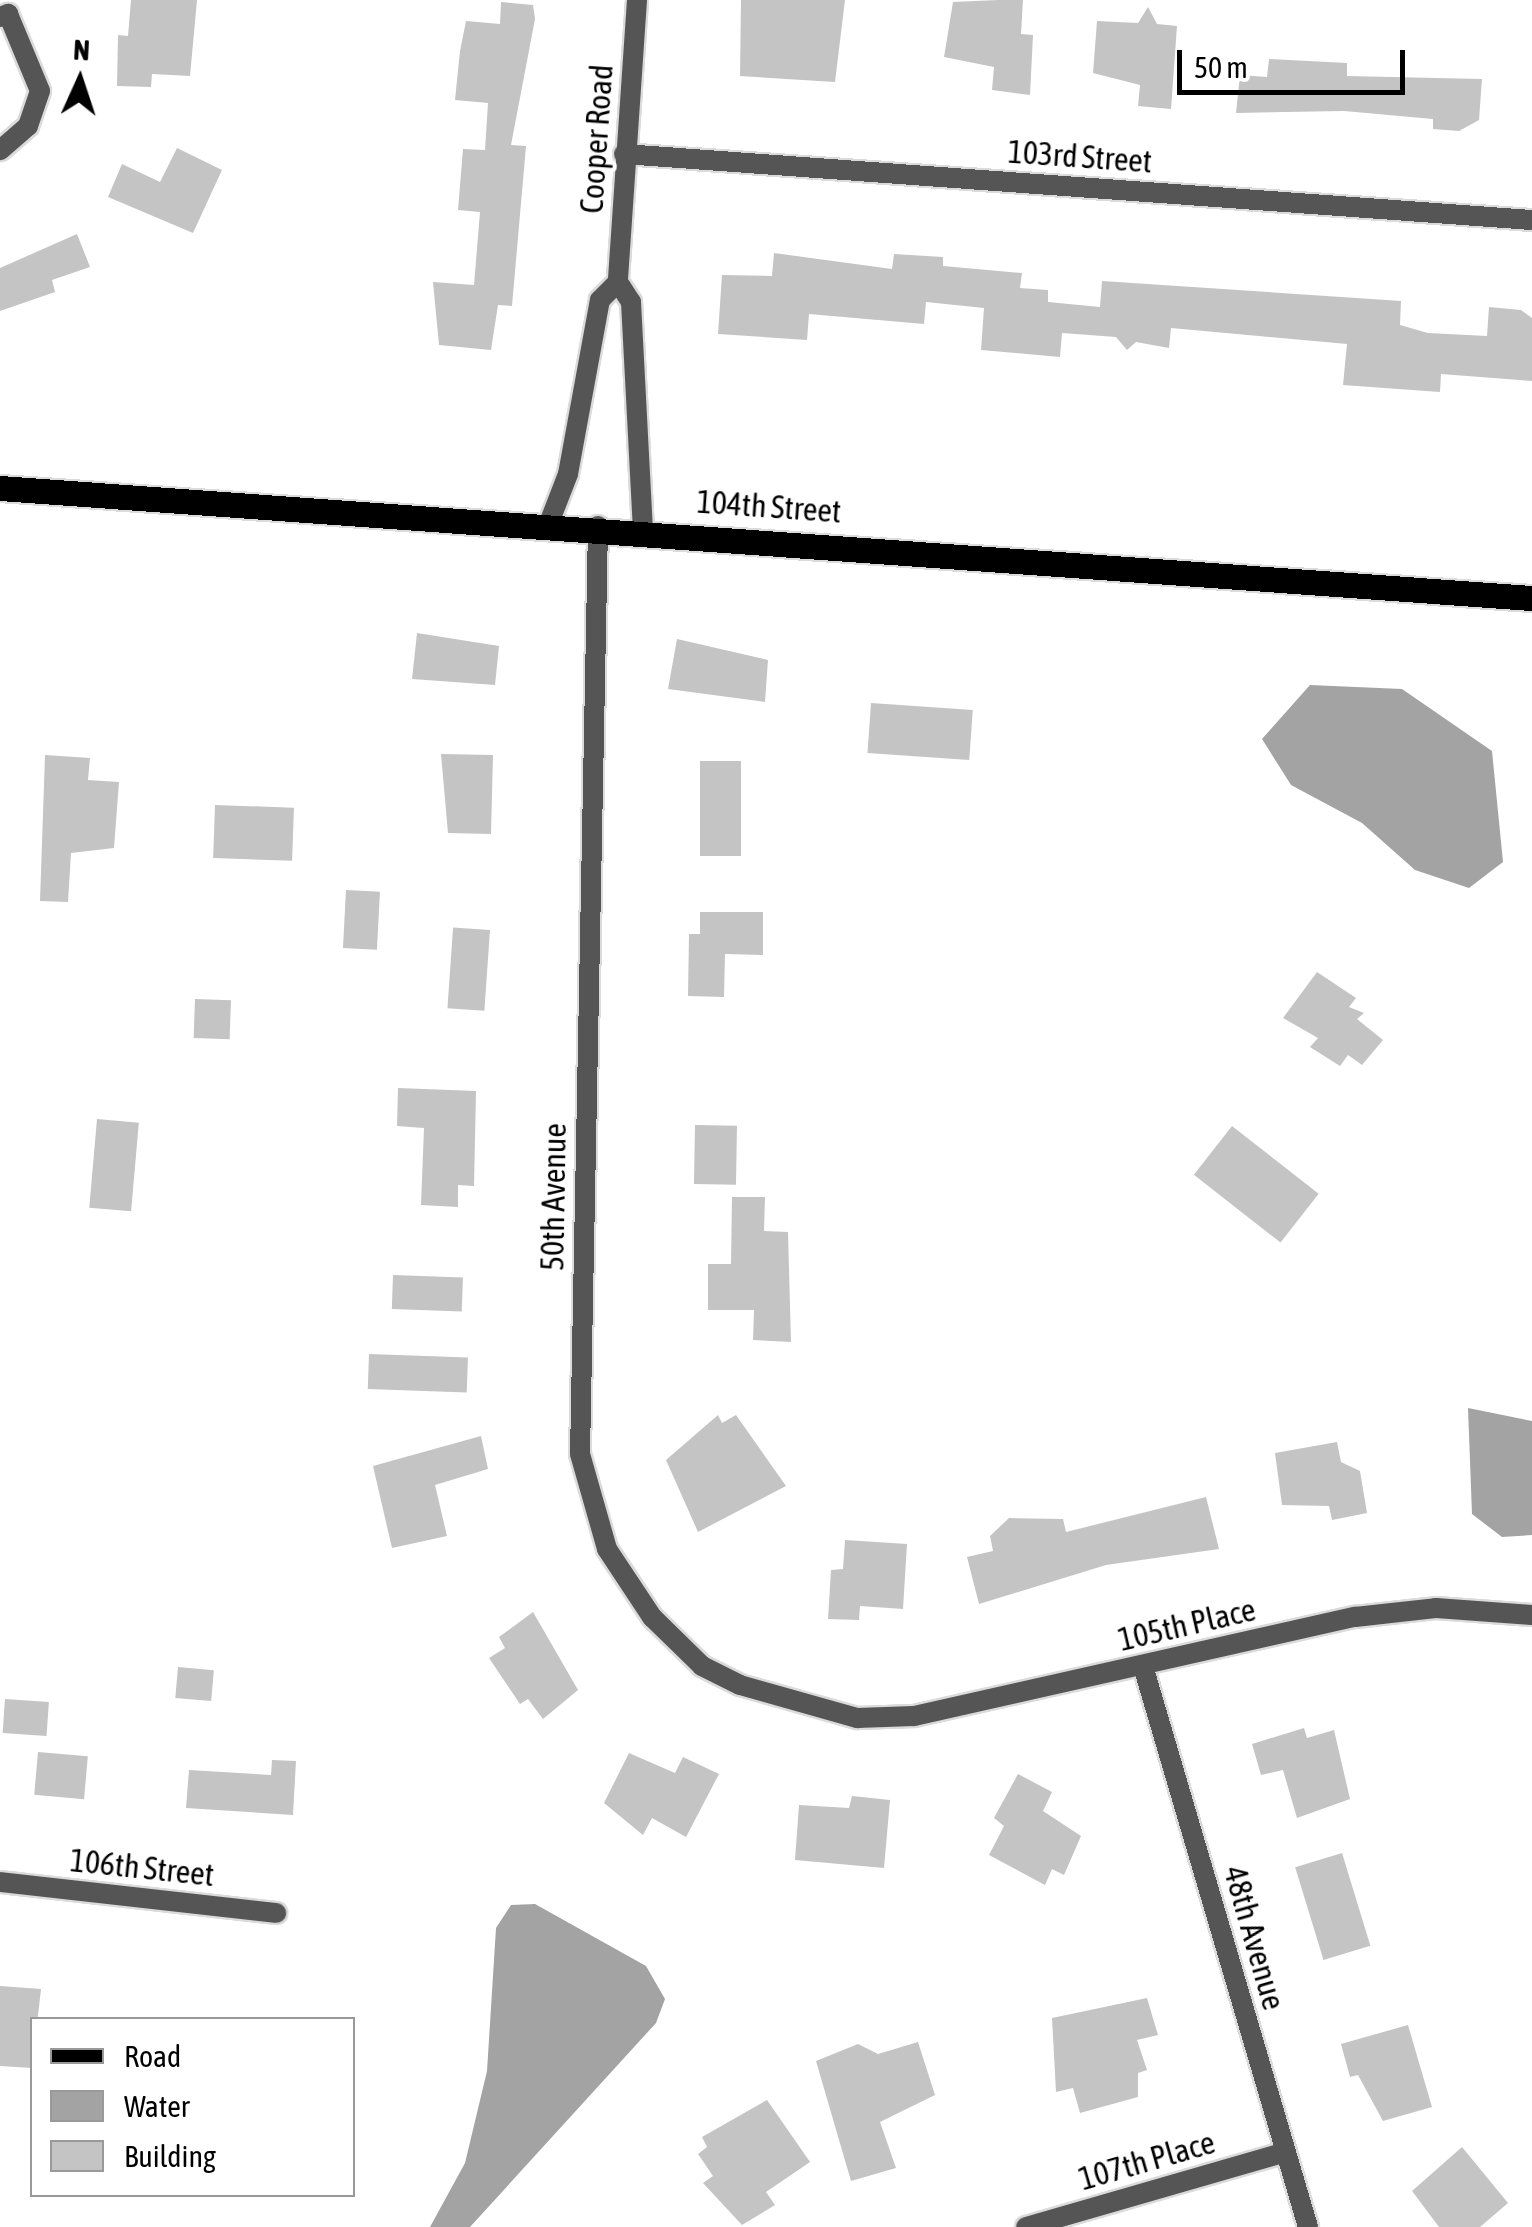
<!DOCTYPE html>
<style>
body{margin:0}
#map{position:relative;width:1532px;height:2227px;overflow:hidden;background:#fff;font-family:"Asap Condensed",sans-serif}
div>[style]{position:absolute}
.water>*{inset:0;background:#a3a3a3}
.building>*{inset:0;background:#c4c4c4;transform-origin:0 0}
.roads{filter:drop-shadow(2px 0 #dbdbdb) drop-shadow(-2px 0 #dbdbdb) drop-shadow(0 2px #dbdbdb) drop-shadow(0 -2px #dbdbdb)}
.minor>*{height:20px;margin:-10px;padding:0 10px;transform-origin:10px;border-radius:10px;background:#555}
.primary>*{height:25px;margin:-12.5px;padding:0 12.5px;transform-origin:12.5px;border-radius:12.5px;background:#000}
span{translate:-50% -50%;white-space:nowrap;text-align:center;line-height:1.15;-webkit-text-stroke:8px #fff;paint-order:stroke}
.street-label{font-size:32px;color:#000}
.legend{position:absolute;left:30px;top:2017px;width:325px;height:180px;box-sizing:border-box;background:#fff;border:2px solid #999;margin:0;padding:12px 18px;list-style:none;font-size:30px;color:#000}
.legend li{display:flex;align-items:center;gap:20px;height:50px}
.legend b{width:50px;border:2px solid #999}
.north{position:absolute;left:30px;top:30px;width:100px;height:100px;-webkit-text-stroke:8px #fff;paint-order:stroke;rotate:3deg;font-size:28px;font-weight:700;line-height:40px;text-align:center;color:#000}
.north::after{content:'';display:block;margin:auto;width:35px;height:45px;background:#000;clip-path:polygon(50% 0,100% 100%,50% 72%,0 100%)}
.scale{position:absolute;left:1177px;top:50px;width:228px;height:45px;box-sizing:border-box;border:5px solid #000;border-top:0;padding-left:12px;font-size:30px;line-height:35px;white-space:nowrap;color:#000;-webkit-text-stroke:8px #fff;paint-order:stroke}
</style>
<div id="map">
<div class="water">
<i style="clip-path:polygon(1310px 685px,1402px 689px,1492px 751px,1503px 862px,1469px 888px,1415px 870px,1362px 823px,1291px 785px,1262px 739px)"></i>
<i style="clip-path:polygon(1468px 1408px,1532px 1421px,1532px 1535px,1502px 1537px,1472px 1514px)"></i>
<i style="clip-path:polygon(535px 1904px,646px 1966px,665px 1999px,656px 2023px,470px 2227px,430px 2227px,465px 2163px,487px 2071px,496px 1928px,511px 1905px)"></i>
</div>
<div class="building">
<i style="clip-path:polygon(131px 0,197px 0,190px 76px,152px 74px,151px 87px,117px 86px,118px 35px,128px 36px)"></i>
<i style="clip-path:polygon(741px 0,845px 0,835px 82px,740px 76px)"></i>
<i style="clip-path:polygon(998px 0,1023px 0,1021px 34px,1033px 35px,1030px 95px,992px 90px,994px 67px,944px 57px,953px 2px)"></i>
<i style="clip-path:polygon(501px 2px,533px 5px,535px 19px,511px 145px,526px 146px,512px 306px,498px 305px,491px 350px,439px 345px,433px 282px,474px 285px,480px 212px,458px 210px,463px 149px,485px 150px,488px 103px,455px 100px,460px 51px,466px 21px,500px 24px)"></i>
<i style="clip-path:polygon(1148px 7px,1157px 24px,1177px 26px,1171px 109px,1138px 106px,1140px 85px,1093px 73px,1097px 21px,1138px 23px)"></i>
<i style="clip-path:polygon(1269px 59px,1347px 63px,1347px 76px,1482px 79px,1479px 120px,1459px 131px,1433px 129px,1433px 119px,1344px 111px,1236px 113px,1240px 75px,1267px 77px)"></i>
<i style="clip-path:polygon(177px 148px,222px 170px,193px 233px,108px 197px,122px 164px,160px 182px)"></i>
<i style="clip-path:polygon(77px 234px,90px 267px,52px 280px,55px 292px,0 311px,0 268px)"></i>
<i style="clip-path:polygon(774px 253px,892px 269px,894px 254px,943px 257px,943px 266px,1022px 273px,1020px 288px,1048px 290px,1048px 302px,1100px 307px,1102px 281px,1401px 301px,1400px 325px,1428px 333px,1487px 336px,1489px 307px,1521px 310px,1532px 318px,1532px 381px,1441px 374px,1440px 392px,1343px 385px,1347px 344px,1171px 328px,1169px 348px,1136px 342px,1127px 350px,1116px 337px,1062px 333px,1060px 357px,981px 350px,984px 308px,926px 302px,924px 324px,809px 314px,807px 340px,718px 334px,722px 275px,772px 276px)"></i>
<i style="clip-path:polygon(417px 633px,499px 646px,495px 685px,412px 679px)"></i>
<i style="clip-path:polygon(677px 639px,768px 660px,765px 702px,668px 689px)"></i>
<i style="left:871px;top:703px;width:102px;height:50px;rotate:4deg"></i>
<i style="clip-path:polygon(441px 754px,493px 755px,491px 834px,448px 833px)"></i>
<i style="clip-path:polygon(45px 755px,90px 758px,88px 780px,119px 782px,114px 848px,71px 853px,68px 902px,40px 901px)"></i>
<i style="left:700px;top:761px;width:41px;height:95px"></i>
<i style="left:215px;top:805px;width:79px;height:53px;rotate:2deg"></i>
<i style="left:346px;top:890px;width:34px;height:58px;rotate:3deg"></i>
<i style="clip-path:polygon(700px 912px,763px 912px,763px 955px,725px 954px,724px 997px,688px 996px,689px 934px,700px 934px)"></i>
<i style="left:490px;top:930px;width:81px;height:37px;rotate:94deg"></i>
<i style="clip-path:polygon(1317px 972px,1356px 998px,1349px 1007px,1364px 1013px,1357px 1019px,1383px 1040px,1362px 1065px,1348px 1055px,1340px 1066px,1310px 1047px,1318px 1038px,1283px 1018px)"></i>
<i style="left:195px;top:999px;width:36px;height:39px;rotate:2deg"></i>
<i style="clip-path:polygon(398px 1088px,476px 1091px,474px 1186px,458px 1185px,458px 1207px,421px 1205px,424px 1128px,397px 1126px)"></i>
<i style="left:97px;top:1119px;width:42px;height:89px;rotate:5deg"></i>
<i style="left:695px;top:1125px;width:42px;height:59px;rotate:1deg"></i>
<i style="left:1232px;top:1126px;width:110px;height:62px;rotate:38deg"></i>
<i style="clip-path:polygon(732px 1197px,765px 1197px,764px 1231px,788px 1232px,791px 1342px,753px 1340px,754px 1310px,708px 1310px,708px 1264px,731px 1264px)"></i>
<i style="left:393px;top:1275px;width:70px;height:34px;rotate:2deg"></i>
<i style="left:369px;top:1354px;width:99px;height:35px;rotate:2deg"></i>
<i style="clip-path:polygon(718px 1415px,722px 1423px,736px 1415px,786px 1486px,698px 1532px,666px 1460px)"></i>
<i style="clip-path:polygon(481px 1436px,488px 1469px,435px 1485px,447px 1536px,392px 1548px,373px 1466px)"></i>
<i style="clip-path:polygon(1337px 1442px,1341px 1462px,1360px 1471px,1367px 1513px,1332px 1520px,1329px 1506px,1282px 1505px,1275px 1453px)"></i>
<i style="clip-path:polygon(1206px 1497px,1219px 1549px,1106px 1565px,979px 1604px,967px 1557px,993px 1551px,990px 1536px,1009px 1518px,1063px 1519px,1066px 1532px)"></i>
<i style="clip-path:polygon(845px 1540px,907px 1544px,903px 1609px,860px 1606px,859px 1620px,828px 1619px,831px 1570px,843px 1569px)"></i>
<i style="clip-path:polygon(533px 1612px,578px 1690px,543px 1719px,528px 1699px,520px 1704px,489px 1658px,505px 1648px,499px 1637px)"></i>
<i style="left:178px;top:1667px;width:36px;height:31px;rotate:5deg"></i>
<i style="left:5px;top:1699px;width:44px;height:34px;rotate:4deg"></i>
<i style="clip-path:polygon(1304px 1728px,1307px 1738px,1334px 1730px,1350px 1799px,1297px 1818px,1283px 1770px,1261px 1775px,1252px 1744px)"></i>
<i style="left:38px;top:1752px;width:50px;height:43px;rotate:5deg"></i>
<i style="clip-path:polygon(629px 1753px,675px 1773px,683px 1757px,719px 1774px,686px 1837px,652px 1818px,643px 1835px,604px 1803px)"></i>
<i style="clip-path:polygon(272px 1760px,296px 1761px,293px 1815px,186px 1808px,189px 1770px,271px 1775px)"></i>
<i style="clip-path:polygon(1018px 1774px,1052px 1792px,1043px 1811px,1081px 1836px,1064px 1875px,1052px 1869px,1045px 1885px,989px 1855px,1004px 1826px,994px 1818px)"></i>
<i style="clip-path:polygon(852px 1796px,890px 1800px,884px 1868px,795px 1860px,799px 1805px,849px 1808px)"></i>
<i style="left:1342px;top:1853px;width:97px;height:49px;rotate:73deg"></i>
<i style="clip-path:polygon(0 1986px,41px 1989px,32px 2068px,0 2066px)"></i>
<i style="clip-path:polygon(1147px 1998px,1158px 2035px,1137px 2040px,1147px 2070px,1138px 2073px,1138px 2097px,1080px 2113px,1073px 2088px,1056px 2092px,1052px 2018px)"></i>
<i style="clip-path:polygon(1408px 2025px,1432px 2107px,1383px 2121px,1358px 2075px,1350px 2077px,1341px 2044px)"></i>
<i style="clip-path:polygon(918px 2042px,935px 2095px,880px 2122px,896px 2168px,851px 2181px,816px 2061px,858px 2044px,878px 2054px)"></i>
<i style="clip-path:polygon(767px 2100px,810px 2162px,766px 2192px,775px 2205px,742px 2225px,703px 2183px,713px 2176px,698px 2154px,707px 2147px,702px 2137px)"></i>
<i style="clip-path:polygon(1462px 2147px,1508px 2203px,1480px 2227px,1439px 2227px,1412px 2191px)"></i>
</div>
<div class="roads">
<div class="minor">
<i style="left:637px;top:0;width:283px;rotate:93.9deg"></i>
<i style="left:618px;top:282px;width:24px;rotate:57deg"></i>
<i style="left:631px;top:302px;width:228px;rotate:87deg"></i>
<i style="left:0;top:17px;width:9px;rotate:-21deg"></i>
<i style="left:8px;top:14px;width:83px;rotate:67.4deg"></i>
<i style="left:40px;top:91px;width:37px;rotate:109deg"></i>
<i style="left:28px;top:126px;width:37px;rotate:139deg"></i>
<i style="left:624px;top:154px;width:910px;rotate:4.16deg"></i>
<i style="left:549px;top:523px;width:53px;rotate:-68.8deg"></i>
<i style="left:568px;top:474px;width:177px;rotate:-79.6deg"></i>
<i style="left:600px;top:300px;width:25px;rotate:-45deg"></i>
<i style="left:598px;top:526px;width:928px;rotate:91.11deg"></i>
<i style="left:580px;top:1454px;width:99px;rotate:74.1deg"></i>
<i style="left:607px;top:1549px;width:82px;rotate:56.5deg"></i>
<i style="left:652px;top:1617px;width:70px;rotate:44.4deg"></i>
<i style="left:702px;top:1666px;width:42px;rotate:26.6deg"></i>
<i style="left:740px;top:1685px;width:122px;rotate:15.8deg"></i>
<i style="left:857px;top:1718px;width:57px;rotate:-2deg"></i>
<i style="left:914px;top:1716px;width:452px;rotate:-12.7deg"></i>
<i style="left:1355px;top:1617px;width:81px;rotate:-6.3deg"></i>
<i style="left:1436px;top:1608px;width:96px;rotate:4.2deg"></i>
<i style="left:1143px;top:1666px;width:585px;rotate:73.61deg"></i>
<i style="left:0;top:1882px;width:278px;rotate:6.4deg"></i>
<i style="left:1026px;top:2227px;width:270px;rotate:-16.1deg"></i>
</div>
<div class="primary">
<i style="left:0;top:488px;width:1536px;rotate:4.11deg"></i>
</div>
</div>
<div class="street-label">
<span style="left:597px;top:139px;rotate:-86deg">Cooper Road</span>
<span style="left:1080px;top:157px;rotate:4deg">103rd Street</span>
<span style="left:769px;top:507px;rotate:4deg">104th Street</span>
<span style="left:554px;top:1197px;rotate:-89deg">50th Avenue</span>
<span style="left:1187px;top:1625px;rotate:-13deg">105th Place</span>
<span style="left:142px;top:1868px;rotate:6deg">106th Street</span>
<span style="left:1254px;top:1938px;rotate:74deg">48th Avenue</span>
<span style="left:1147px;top:2161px;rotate:-16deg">107th Place</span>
</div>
<ul class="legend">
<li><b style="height:12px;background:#000"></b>Road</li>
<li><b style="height:28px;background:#a3a3a3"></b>Water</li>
<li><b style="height:28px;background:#c4c4c4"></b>Building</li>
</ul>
<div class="north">N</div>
<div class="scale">50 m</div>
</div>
